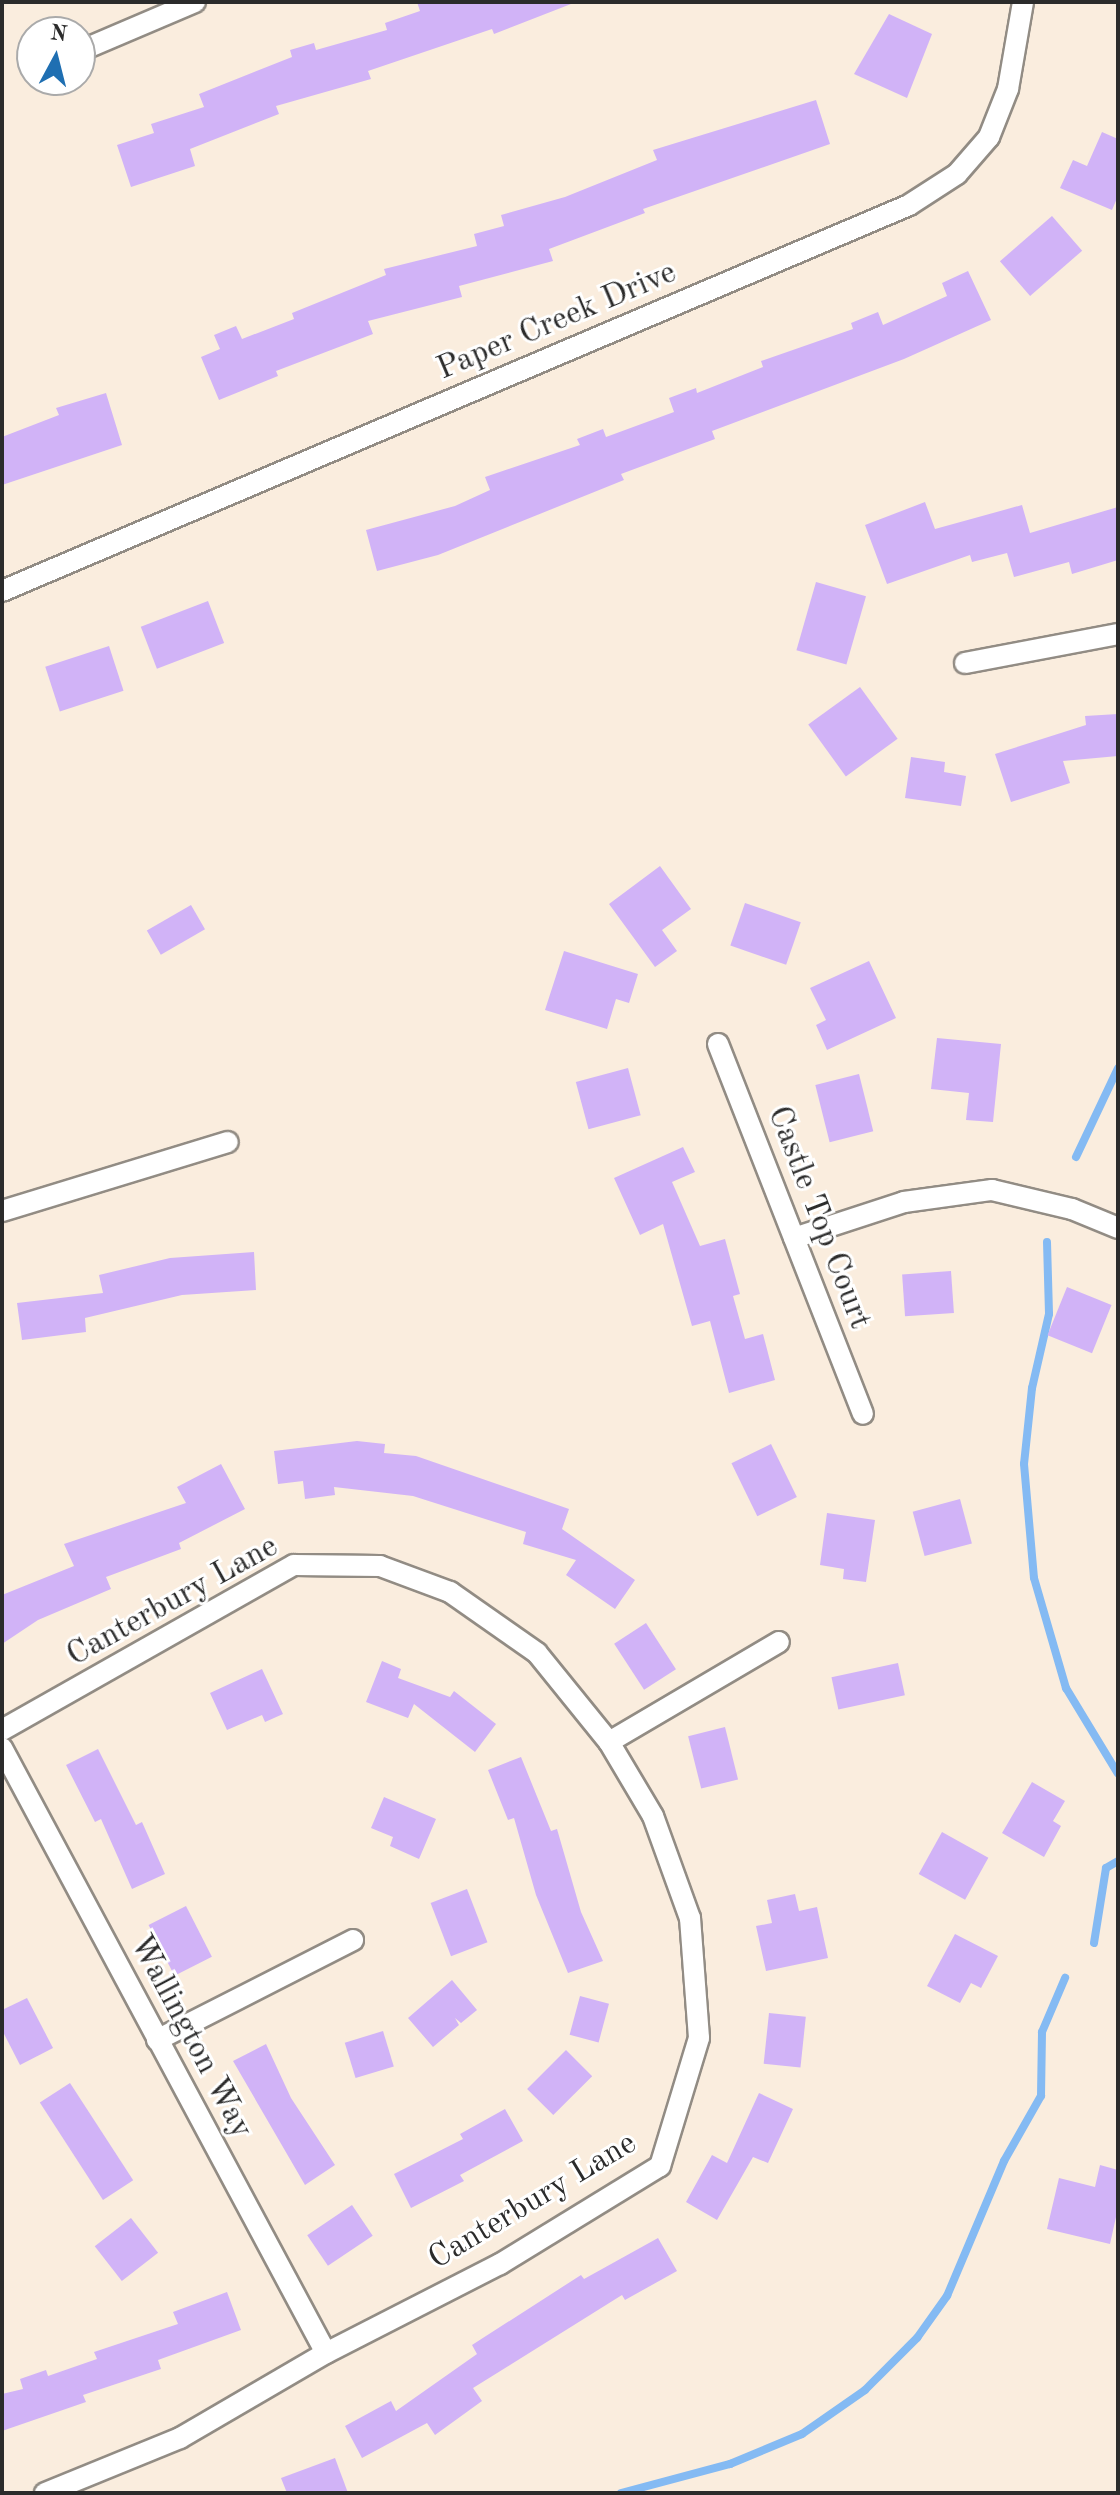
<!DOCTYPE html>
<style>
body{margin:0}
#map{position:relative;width:1120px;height:2495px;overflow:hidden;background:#faedde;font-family:"Old Standard TT",serif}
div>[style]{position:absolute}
.stream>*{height:8px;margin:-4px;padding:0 4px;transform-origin:4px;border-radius:4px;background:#84baf3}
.building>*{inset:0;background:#d1b3f7;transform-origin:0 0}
.roads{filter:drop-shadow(2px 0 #928c84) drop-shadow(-2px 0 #928c84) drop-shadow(0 2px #928c84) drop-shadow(0 -2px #928c84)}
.minor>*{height:20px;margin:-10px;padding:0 10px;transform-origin:10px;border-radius:10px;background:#fff}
span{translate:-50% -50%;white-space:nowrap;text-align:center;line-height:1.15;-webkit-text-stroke:6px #fff;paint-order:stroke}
.street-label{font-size:32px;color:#2b2b2b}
.frame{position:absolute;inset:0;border:4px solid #2b2b2b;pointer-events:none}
.north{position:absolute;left:16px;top:16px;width:80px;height:80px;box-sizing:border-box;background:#fff;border:2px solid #aaa;border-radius:50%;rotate:7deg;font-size:22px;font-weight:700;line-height:32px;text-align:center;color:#2b2b2b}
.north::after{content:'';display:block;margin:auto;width:28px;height:36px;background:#1f6fb2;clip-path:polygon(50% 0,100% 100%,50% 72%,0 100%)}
</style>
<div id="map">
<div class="stream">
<i style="left:1076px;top:1157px;width:98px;rotate:-64.7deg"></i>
<i style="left:1047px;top:1242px;width:72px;rotate:88.4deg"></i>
<i style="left:1049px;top:1314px;width:76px;rotate:102.9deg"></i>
<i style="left:1032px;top:1388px;width:76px;rotate:96deg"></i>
<i style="left:1024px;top:1464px;width:114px;rotate:85deg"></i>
<i style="left:1034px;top:1578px;width:115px;rotate:73.8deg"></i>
<i style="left:1066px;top:1688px;width:100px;rotate:58.8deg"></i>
<i style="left:1094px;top:1943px;width:76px;rotate:-80.9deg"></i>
<i style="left:1106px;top:1868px;width:14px;rotate:-30deg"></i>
<i style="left:621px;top:2493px;width:113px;rotate:-14.9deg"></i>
<i style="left:730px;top:2464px;width:78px;rotate:-22.6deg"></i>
<i style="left:802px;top:2434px;width:77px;rotate:-34.9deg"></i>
<i style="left:865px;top:2390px;width:74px;rotate:-45deg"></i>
<i style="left:917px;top:2338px;width:52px;rotate:-54.5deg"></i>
<i style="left:947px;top:2296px;width:147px;rotate:-67.1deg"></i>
<i style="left:1004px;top:2161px;width:75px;rotate:-60.4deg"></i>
<i style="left:1041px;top:2096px;width:64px;rotate:-89.1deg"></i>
<i style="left:1042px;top:2032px;width:59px;rotate:-66.9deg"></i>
</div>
<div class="building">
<i style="clip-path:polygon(417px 2px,571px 4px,494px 34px,492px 29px,368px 71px,371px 79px,276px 106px,279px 114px,190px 149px,195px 166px,131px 187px,117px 145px,154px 133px,151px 124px,204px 107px,199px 94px,292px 57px,290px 50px,314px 43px,316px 50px,387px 30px,385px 23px,420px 11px)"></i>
<i style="clip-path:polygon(889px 14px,932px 34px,907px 98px,854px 74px)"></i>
<i style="clip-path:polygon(816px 100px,830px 144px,643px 209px,645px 213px,549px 249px,553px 261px,459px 286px,462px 297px,368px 321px,373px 334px,276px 371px,278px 376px,219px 400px,201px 357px,220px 349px,214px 335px,236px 326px,242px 339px,294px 319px,292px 313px,386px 275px,384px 269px,477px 246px,474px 234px,504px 226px,501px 215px,565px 197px,657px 160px,653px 150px)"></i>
<i style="clip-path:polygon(1102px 132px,1118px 139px,1118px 196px,1112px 210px,1060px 188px,1073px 160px,1087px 166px)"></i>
<i style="left:1052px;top:216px;width:46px;height:69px;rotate:49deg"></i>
<i style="clip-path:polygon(968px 271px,991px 320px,904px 359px,712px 431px,715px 439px,621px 474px,624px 480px,438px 555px,377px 571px,366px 530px,455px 506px,490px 490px,485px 477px,580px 445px,577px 439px,603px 429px,606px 437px,674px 412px,669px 398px,696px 388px,697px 393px,763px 367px,761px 361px,853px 329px,851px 323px,878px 312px,883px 325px,947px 296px,942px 283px)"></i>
<i style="clip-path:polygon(106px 393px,122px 445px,2px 485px,2px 437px,59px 415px,56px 408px)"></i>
<i style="clip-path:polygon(925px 502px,935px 529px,1022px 505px,1030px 533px,1118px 507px,1118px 560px,1072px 574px,1069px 562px,1014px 577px,1007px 553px,972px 562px,970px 555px,887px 584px,865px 525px)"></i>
<i style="left:816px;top:582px;width:52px;height:71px;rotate:16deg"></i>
<i style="left:208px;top:601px;width:45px;height:72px;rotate:69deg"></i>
<i style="left:109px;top:646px;width:47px;height:67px;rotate:72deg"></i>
<i style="left:860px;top:687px;width:64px;height:64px;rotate:54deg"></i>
<i style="clip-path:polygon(1118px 714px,1118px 756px,1063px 761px,1070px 783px,1011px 802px,995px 754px,1086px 725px,1085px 716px)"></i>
<i style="clip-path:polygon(911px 757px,945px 762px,944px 772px,966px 776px,961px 806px,905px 798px)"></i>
<i style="clip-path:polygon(660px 866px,691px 909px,662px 930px,677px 951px,655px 967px,609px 904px)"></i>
<i style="left:745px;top:903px;width:59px;height:45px;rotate:19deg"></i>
<i style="left:191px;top:905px;width:28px;height:51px;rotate:60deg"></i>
<i style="clip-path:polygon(564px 951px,638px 974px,629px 1003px,616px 999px,607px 1029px,545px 1010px)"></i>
<i style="clip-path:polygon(869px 961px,896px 1018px,827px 1050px,816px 1025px,826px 1020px,810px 988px)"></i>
<i style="clip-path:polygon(937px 1038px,1001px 1044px,993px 1122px,966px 1120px,969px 1093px,931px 1089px)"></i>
<i style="left:628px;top:1068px;width:49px;height:54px;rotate:75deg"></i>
<i style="left:859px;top:1074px;width:59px;height:45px;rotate:76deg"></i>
<i style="clip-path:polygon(683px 1147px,695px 1172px,672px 1182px,700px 1246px,725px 1239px,740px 1294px,733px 1296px,745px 1339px,763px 1334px,775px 1380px,729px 1393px,710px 1321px,692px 1326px,663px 1224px,640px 1235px,614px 1178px)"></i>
<i style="clip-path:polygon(254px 1252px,256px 1290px,182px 1295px,85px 1318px,86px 1332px,22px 1340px,17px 1303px,103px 1293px,99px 1275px,170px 1258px)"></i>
<i style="left:951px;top:1271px;width:42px;height:49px;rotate:86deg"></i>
<i style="left:1067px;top:1287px;width:48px;height:52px;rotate:22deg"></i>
<i style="clip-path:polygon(357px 1441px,385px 1444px,384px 1453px,416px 1456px,569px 1509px,562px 1529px,635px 1580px,615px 1609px,566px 1575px,576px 1560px,523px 1544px,526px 1532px,413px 1496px,334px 1487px,335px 1495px,305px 1499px,303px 1481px,278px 1484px,274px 1451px)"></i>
<i style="left:771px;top:1444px;width:59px;height:44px;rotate:64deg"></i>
<i style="clip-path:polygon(221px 1464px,245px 1509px,179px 1543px,181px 1549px,106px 1577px,111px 1589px,38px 1620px,2px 1644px,2px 1595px,74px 1566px,64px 1544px,186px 1503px,177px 1487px)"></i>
<i style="left:960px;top:1499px;width:46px;height:49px;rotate:75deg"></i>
<i style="clip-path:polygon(827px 1513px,875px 1520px,866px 1582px,843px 1579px,844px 1569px,820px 1565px)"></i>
<i style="left:646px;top:1623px;width:55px;height:38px;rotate:57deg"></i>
<i style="clip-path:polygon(382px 1661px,401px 1669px,398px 1678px,450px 1697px,454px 1691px,496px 1724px,475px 1752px,414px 1704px,408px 1718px,366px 1702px)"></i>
<i style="left:898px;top:1663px;width:33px;height:68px;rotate:78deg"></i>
<i style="clip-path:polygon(262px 1669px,283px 1714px,265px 1722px,262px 1715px,227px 1730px,210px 1693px)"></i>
<i style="left:725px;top:1727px;width:54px;height:38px;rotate:76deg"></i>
<i style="clip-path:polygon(98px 1749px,136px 1825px,142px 1822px,165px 1874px,132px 1889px,101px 1819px,95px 1822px,66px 1765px)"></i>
<i style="clip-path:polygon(521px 1757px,551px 1831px,557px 1829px,581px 1912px,603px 1961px,568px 1973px,536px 1895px,514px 1818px,508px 1820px,488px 1770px)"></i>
<i style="clip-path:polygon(1032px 1782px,1065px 1801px,1053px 1821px,1061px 1826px,1044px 1857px,1002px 1833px)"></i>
<i style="clip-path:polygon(384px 1797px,436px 1819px,419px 1859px,390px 1846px,393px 1837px,371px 1828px)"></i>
<i style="left:942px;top:1832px;width:53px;height:48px;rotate:29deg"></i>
<i style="left:467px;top:1889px;width:57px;height:39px;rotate:69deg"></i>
<i style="clip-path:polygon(795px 1894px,799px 1911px,817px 1907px,828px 1958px,766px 1971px,756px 1926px,772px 1923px,767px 1900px)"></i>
<i style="left:186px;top:1906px;width:57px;height:42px;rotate:63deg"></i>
<i style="clip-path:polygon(955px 1934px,998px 1956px,981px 1988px,971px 1983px,960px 2003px,927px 1986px)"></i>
<i style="clip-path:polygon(452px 1980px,477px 2010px,461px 2023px,455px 2018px,459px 2025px,433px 2047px,408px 2018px)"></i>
<i style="left:580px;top:1996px;width:30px;height:40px;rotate:15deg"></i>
<i style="clip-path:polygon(27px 1998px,53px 2048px,20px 2065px,2px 2030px,2px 2010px)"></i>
<i style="left:769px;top:2013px;width:37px;height:51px;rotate:6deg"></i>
<i style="left:383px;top:2031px;width:37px;height:40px;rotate:73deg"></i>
<i style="clip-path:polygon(266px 2044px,291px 2098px,335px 2165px,305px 2185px,233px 2061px)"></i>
<i style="left:566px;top:2050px;width:37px;height:55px;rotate:45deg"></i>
<i style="left:70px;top:2083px;width:116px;height:36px;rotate:57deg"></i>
<i style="clip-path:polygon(759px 2093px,793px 2109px,768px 2163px,753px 2157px,717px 2220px,686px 2202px,712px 2155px,727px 2163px)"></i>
<i style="clip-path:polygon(505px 2109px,523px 2141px,460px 2175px,464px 2181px,411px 2208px,394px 2174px,463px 2139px,460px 2134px)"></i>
<i style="clip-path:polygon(1100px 2165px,1118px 2170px,1118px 2208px,1110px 2244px,1047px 2229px,1059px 2178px,1095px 2187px)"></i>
<i style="left:352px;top:2205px;width:37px;height:54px;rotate:56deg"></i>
<i style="left:131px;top:2218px;width:44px;height:46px;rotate:52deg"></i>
<i style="clip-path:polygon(658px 2238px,677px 2271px,625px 2300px,622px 2295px,473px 2388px,482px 2401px,435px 2435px,427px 2423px,362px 2458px,345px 2426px,391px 2401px,396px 2411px,477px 2354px,472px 2345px,581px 2275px,584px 2279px)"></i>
<i style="clip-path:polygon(227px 2292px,241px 2330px,158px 2360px,161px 2369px,83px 2395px,86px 2402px,2px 2431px,2px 2394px,23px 2389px,20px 2379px,46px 2370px,48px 2376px,97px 2359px,94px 2352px,178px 2324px,173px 2312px)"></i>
<i style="clip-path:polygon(335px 2458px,348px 2493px,287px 2493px,281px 2478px)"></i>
</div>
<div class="roads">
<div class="minor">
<i style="left:80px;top:51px;width:125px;rotate:-23.1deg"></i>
<i style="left:2px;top:591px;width:986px;rotate:-23.05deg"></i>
<i style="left:909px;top:205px;width:57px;rotate:-32.9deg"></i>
<i style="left:957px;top:174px;width:49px;rotate:-49.1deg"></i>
<i style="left:989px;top:137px;width:52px;rotate:-68.4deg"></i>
<i style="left:1008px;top:89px;width:88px;rotate:-80.2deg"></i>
<i style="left:965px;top:663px;width:156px;rotate:-10.7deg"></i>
<i style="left:718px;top:1044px;width:397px;rotate:68.6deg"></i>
<i style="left:2px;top:1211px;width:236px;rotate:-17deg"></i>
<i style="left:794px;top:1238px;width:116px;rotate:-18.1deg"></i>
<i style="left:904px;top:1202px;width:89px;rotate:-7.8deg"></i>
<i style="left:992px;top:1190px;width:82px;rotate:13.4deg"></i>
<i style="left:1072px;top:1209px;width:50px;rotate:22.4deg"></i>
<i style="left:2px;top:1730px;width:335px;rotate:-29.5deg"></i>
<i style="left:294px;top:1565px;width:86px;rotate:0.7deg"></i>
<i style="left:380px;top:1566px;width:75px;rotate:20.4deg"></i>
<i style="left:450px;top:1592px;width:106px;rotate:35deg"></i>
<i style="left:537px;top:1653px;width:114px;rotate:51deg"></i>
<i style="left:609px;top:1742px;width:86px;rotate:59.3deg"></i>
<i style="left:653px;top:1816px;width:109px;rotate:70.1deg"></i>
<i style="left:690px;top:1918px;width:120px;rotate:85.7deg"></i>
<i style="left:699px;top:2038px;width:134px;rotate:106.9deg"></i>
<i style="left:660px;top:2166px;width:188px;rotate:148.5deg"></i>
<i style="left:500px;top:2264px;width:195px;rotate:152.9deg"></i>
<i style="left:326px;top:2353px;width:169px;rotate:149.8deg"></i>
<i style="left:180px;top:2438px;width:146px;rotate:157.8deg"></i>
<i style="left:609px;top:1742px;width:197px;rotate:-30.5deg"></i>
<i style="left:2px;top:1748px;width:686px;rotate:61.83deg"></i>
<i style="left:157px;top:2040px;width:220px;rotate:-27deg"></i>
</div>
</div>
<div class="street-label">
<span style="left:557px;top:322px;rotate:-23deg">Paper Creek Drive</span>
<span style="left:818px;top:1218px;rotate:69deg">Castle Top Court</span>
<span style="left:173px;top:1602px;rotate:-29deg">Canterbury Lane</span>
<span style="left:190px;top:2037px;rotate:62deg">Wallington Way</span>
<span style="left:533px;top:2202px;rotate:-31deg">Canterbury Lane</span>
</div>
<div class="frame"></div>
<div class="north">N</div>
</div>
